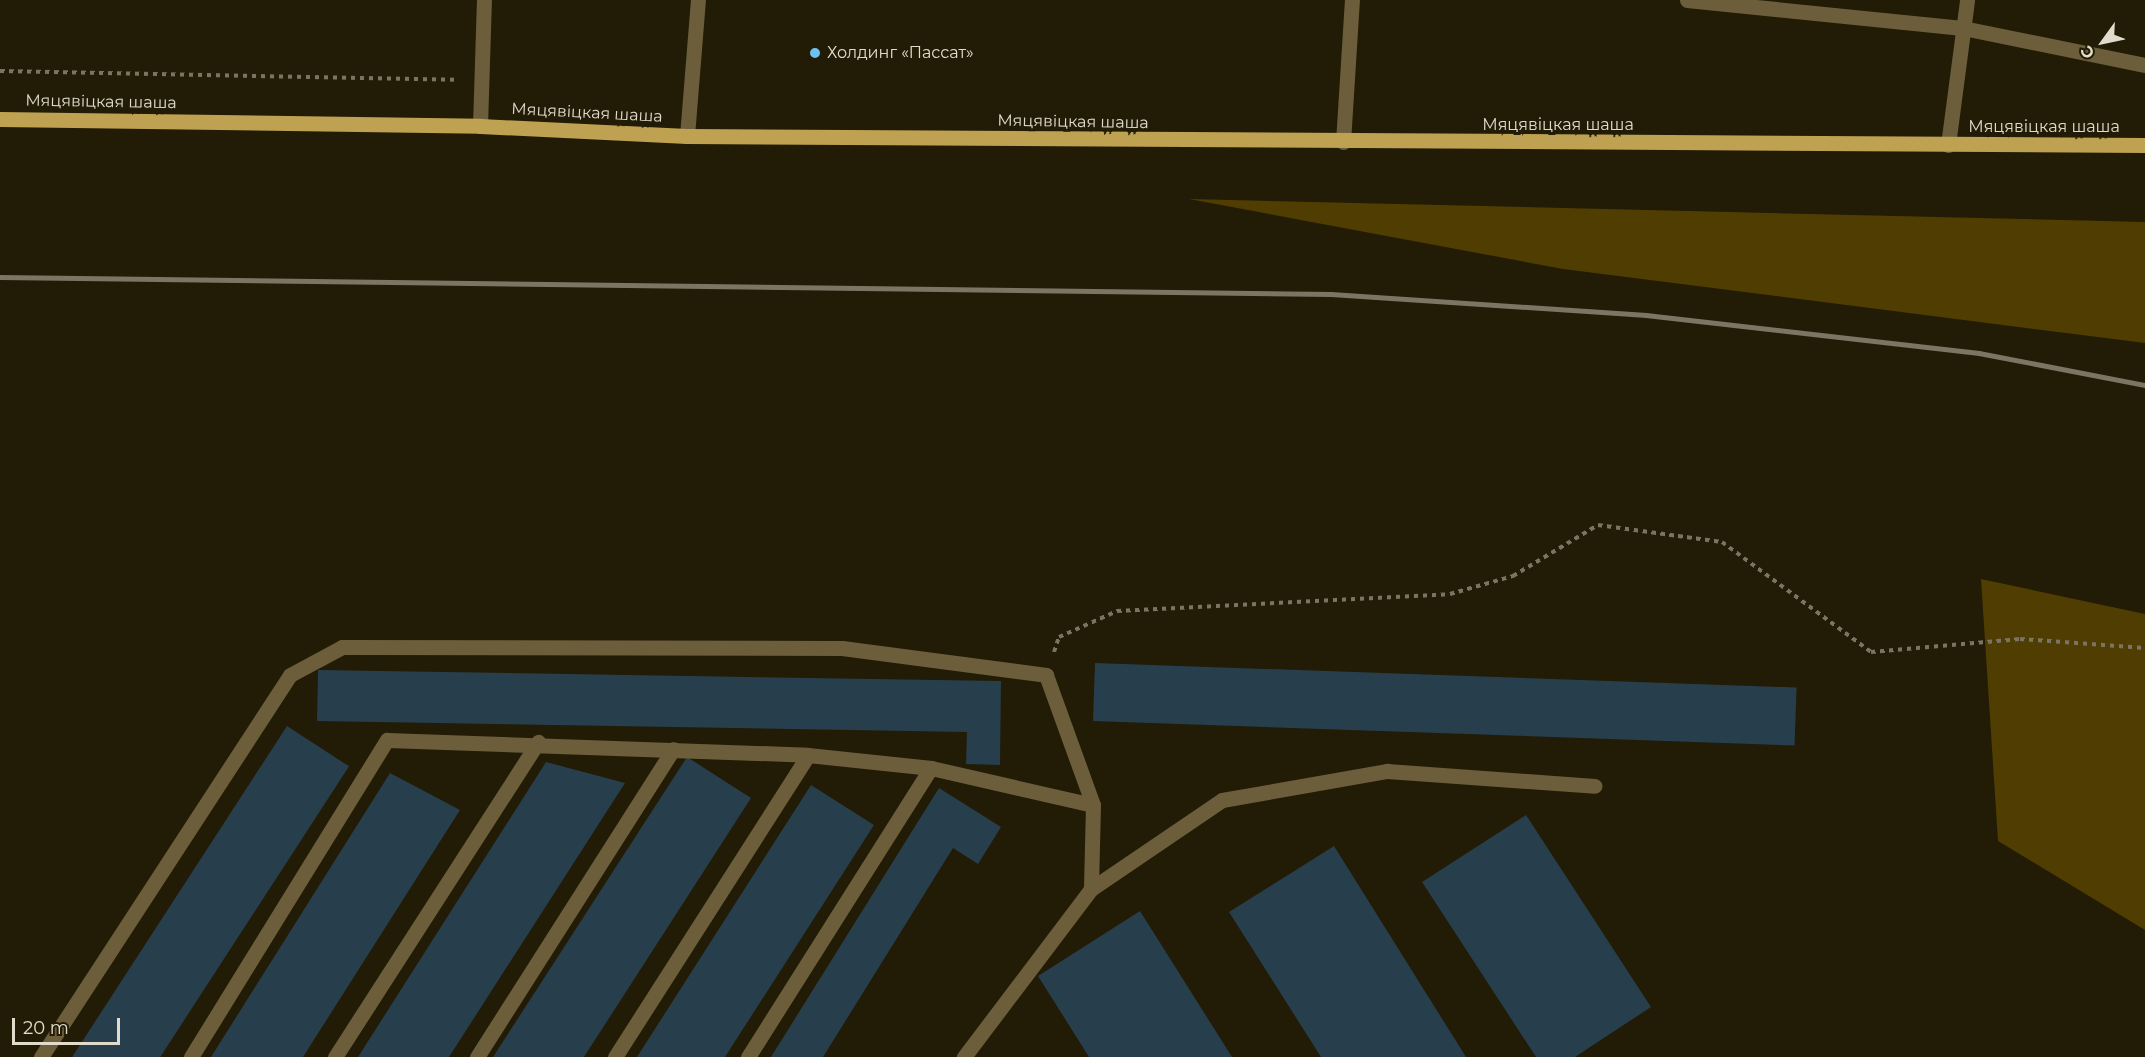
<!DOCTYPE html>
<meta charset="utf-8">
<style>
body{margin:0}
#map{position:relative;width:2145px;height:1057px;overflow:hidden;background:#221b05;font-family:Montserrat,sans-serif}
div>[style]{position:absolute}
.green>*{inset:0;background:#503d01}
.building>*{inset:0;background:#273e4c;transform-origin:0 0}
.path>*{height:4px;margin-top:-2px;transform-origin:0;background:repeating-linear-gradient(90deg,#7a7462 0 4.5px,transparent 0 9px)}
.minor>*{height:15px;margin:-7.5px;padding:0 7.5px;transform-origin:7.5px;border-radius:7.5px;background:#6c5e3a}
.major>*{height:15px;margin:-7.5px;padding:0 7.5px;transform-origin:7.5px;border-radius:7.5px;background:#bfa251}
.rail>*{height:4.5px;margin:-2.25px;padding:0 2.25px;transform-origin:2.25px;border-radius:2.25px;background:#7c7563}
.dots>*{width:16px;height:16px;translate:-50% -50%;box-sizing:border-box;border:3px solid #221b05;border-radius:50%}
span{translate:-50% -50%;white-space:nowrap;text-align:center;line-height:1.15;-webkit-text-stroke:6px #221b05;paint-order:stroke}
.poi-label{font-size:16px;color:#e0dbcd}
.left{translate:0 -50%;text-align:left}
.street-label{font-size:16px;color:#e0dbcd}
.north{position:absolute;left:2073px;top:12px;width:60px;height:60px;-webkit-text-stroke:4px #221b05;paint-order:stroke;rotate:237deg;font-size:16px;font-weight:700;line-height:24px;text-align:center;color:#e0dbcd}
.north::after{content:'';display:block;margin:auto;width:21px;height:27px;background:#e0dbcd;clip-path:polygon(50% 0,100% 100%,50% 72%,0 100%)}
.scale{position:absolute;left:12px;top:1018px;width:108px;height:27px;box-sizing:border-box;border:3px solid #e0dbcd;border-top:0;padding-left:8px;font-size:18px;line-height:21px;white-space:nowrap;color:#e0dbcd;-webkit-text-stroke:4px #221b05;paint-order:stroke}
</style>
<div id="map">
<div class="green">
<i style="clip-path:polygon(1189px 199px,2145px 222px,2145px 343px,1563px 269px)"></i>
<i style="clip-path:polygon(1981px 579px,2145px 614px,2145px 930px,1998px 841px)"></i>
</div>
<div class="building">
<i style="left:1095px;top:663px;width:702px;height:58px;rotate:2deg"></i>
<i style="clip-path:polygon(318px 670px,1001px 681px,1000px 765px,966px 764px,967px 732px,317px 721px)"></i>
<i style="left:287px;top:726px;width:74px;height:394px;rotate:33deg"></i>
<i style="clip-path:polygon(687px 757px,751px 798px,584px 1057px,493px 1057px)"></i>
<i style="clip-path:polygon(546px 762px,625px 783px,449px 1057px,358px 1057px)"></i>
<i style="clip-path:polygon(390px 773px,460px 810px,303px 1057px,211px 1057px)"></i>
<i style="clip-path:polygon(811px 785px,874px 825px,725px 1057px,637px 1057px)"></i>
<i style="clip-path:polygon(939px 788px,1001px 827px,978px 864px,953px 848px,823px 1057px,771px 1057px)"></i>
<i style="clip-path:polygon(1526px 815px,1651px 1007px,1575px 1057px,1536px 1057px,1422px 882px)"></i>
<i style="clip-path:polygon(1334px 846px,1466px 1057px,1321px 1057px,1229px 912px)"></i>
<i style="clip-path:polygon(1140px 911px,1232px 1057px,1089px 1057px,1038px 976px)"></i>
</div>
<div class="path">
<i style="left:0;top:71px;width:457px;rotate:1.1deg"></i>
<i style="left:1054px;top:652px;width:16px;rotate:-72deg"></i>
<i style="left:1059px;top:637px;width:64px;rotate:-24.1deg"></i>
<i style="left:1117px;top:611px;width:333px;rotate:-2.9deg"></i>
<i style="left:1450px;top:594px;width:66px;rotate:-15.9deg"></i>
<i style="left:1513px;top:576px;width:99px;rotate:-31deg"></i>
<i style="left:1598px;top:525px;width:125px;rotate:7.8deg"></i>
<i style="left:1722px;top:542px;width:185px;rotate:36.4deg"></i>
<i style="left:1871px;top:652px;width:150px;rotate:-5deg"></i>
<i style="left:2020px;top:639px;width:125px;rotate:4.1deg"></i>
</div>
<div class="minor">
<i style="left:1687px;top:0;width:277px;rotate:5.8deg"></i>
<i style="left:1963px;top:28px;width:186px;rotate:11.5deg"></i>
<i style="left:480px;top:126px;width:126px;rotate:-88.2deg"></i>
<i style="left:687px;top:136px;width:136px;rotate:-85.4deg"></i>
<i style="left:1343px;top:142px;width:142px;rotate:-86.4deg"></i>
<i style="left:1948px;top:145px;width:146px;rotate:-82.5deg"></i>
<i style="left:1091px;top:889px;width:158px;rotate:-34.2deg"></i>
<i style="left:1222px;top:800px;width:168px;rotate:-10deg"></i>
<i style="left:1387px;top:771px;width:208px;rotate:4.1deg"></i>
<i style="left:41px;top:1057px;width:456px;rotate:-56.9deg"></i>
<i style="left:290px;top:675px;width:59px;rotate:-28.3deg"></i>
<i style="left:342px;top:647px;width:500px;rotate:0.11deg"></i>
<i style="left:842px;top:648px;width:206px;rotate:7.5deg"></i>
<i style="left:1046px;top:675px;width:138px;rotate:70.1deg"></i>
<i style="left:191px;top:1057px;width:373px;rotate:-58.3deg"></i>
<i style="left:387px;top:740px;width:421px;rotate:2deg"></i>
<i style="left:808px;top:755px;width:124px;rotate:6deg"></i>
<i style="left:931px;top:768px;width:166px;rotate:12.9deg"></i>
<i style="left:1093px;top:805px;width:84px;rotate:91.4deg"></i>
<i style="left:1091px;top:889px;width:211px;rotate:127.1deg"></i>
<i style="left:335px;top:1057px;width:375px;rotate:-57.2deg"></i>
<i style="left:477px;top:1057px;width:365px;rotate:-57.5deg"></i>
<i style="left:615px;top:1057px;width:358px;rotate:-57.4deg"></i>
<i style="left:748px;top:1057px;width:342px;rotate:-57.7deg"></i>
</div>
<div class="major">
<i style="left:0;top:119px;width:480px;rotate:0.8deg"></i>
<i style="left:480px;top:126px;width:207px;rotate:2.8deg"></i>
<i style="left:687px;top:136px;width:1458px;rotate:0.35deg"></i>
</div>
<div class="rail">
<i style="left:0;top:277px;width:1331px;rotate:0.73deg"></i>
<i style="left:1331px;top:294px;width:316px;rotate:3.8deg"></i>
<i style="left:1646px;top:315px;width:335px;rotate:6.5deg"></i>
<i style="left:1979px;top:353px;width:169px;rotate:10.9deg"></i>
</div>
<div class="dots">
<i style="left:815px;top:53px;background:#6dc2f3"></i>
</div>
<div class="poi-label">
<span class="left" style="left:827px;top:53px">Холдинг «Пассат»</span>
</div>
<div class="street-label">
<span style="left:101px;top:102px;rotate:1deg">Мяцявіцкая шаша</span>
<span style="left:587px;top:113px;rotate:3deg">Мяцявіцкая шаша</span>
<span style="left:1073px;top:122px;rotate:1deg">Мяцявіцкая шаша</span>
<span style="left:1558px;top:125px">Мяцявіцкая шаша</span>
<span style="left:2044px;top:127px">Мяцявіцкая шаша</span>
</div>
<div class="north">С</div>
<div class="scale">20 m</div>
</div>
